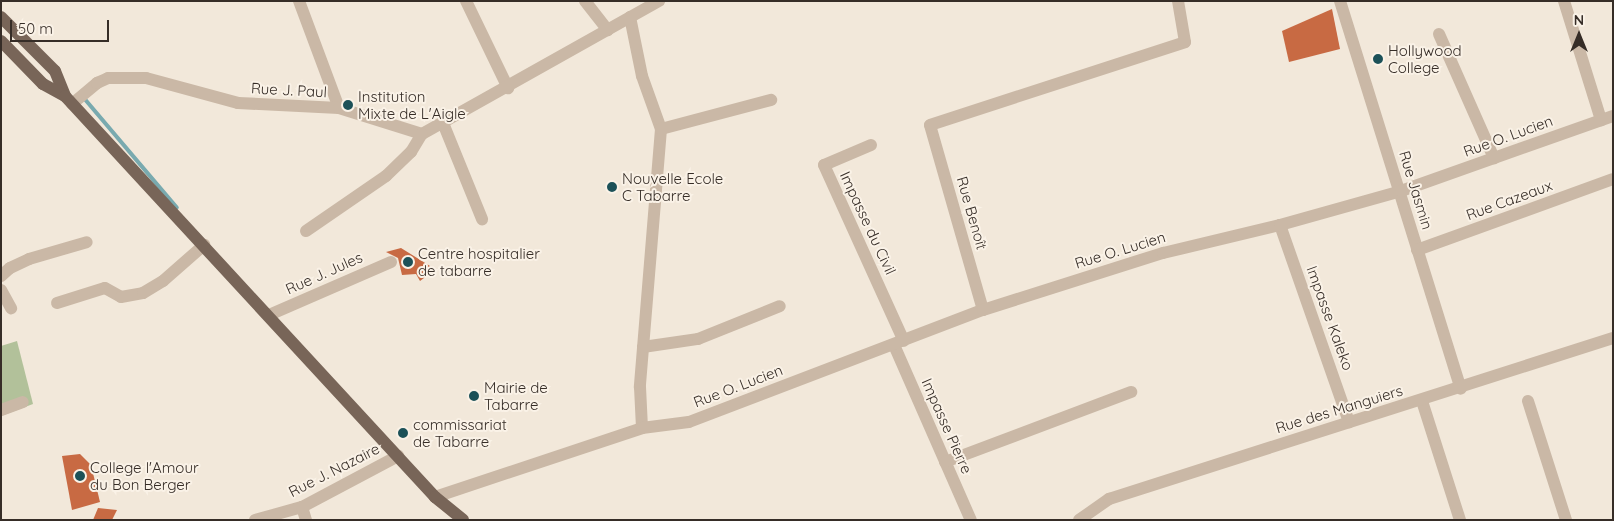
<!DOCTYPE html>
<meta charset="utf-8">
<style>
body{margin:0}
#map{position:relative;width:1614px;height:521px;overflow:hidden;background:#f2e8da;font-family:Quicksand,sans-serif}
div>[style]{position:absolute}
.green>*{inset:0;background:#b2c19a}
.stream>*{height:4px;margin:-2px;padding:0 2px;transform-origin:2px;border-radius:2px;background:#79aaaf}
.building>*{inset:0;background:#c86a43}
.minor>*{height:12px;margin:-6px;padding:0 6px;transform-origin:6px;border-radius:6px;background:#cab8a6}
.major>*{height:12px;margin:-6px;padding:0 6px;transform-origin:6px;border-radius:6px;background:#786558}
.dots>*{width:14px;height:14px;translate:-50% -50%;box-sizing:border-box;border:2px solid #faf2e7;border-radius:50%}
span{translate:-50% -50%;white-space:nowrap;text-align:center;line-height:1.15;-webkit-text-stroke:4px #faf2e7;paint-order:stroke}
.poi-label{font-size:15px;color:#362d27}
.left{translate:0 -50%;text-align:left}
.street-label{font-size:15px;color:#362d27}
.frame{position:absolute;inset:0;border:2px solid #362d27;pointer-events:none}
.north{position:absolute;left:1554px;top:10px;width:50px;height:50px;-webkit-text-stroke:4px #faf2e7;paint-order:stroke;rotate:0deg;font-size:14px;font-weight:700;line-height:20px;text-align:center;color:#362d27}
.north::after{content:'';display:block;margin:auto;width:18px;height:22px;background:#362d27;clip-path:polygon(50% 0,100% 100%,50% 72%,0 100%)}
.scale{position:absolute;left:10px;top:20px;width:99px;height:22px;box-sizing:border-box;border:2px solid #362d27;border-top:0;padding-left:6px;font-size:15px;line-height:18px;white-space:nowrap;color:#362d27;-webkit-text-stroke:4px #faf2e7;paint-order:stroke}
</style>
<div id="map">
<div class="green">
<i style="clip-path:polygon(17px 341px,33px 404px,1px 416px,1px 346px)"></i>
</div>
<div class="stream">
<i style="left:83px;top:97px;width:145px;rotate:49.7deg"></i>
</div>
<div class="building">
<i style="clip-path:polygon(1332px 9px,1340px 49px,1289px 62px,1282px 31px)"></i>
<i style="clip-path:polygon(401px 248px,430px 266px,428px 275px,420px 281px,416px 274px,402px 275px,398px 258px,386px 252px)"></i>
<i style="clip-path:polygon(80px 454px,91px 465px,100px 502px,72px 510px,62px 456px)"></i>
<i style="clip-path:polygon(98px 508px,117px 510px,112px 520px,93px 520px)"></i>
</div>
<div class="minor">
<i style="left:299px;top:1px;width:114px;rotate:69.5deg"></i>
<i style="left:466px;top:1px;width:97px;rotate:64.2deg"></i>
<i style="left:585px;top:1px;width:37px;rotate:52deg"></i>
<i style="left:1340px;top:1px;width:406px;rotate:72.7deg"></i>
<i style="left:1564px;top:1px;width:125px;rotate:72.7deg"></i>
<i style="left:630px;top:17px;width:60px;rotate:78.5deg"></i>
<i style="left:642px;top:76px;width:56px;rotate:70.3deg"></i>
<i style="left:661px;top:129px;width:259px;rotate:94.7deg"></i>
<i style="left:640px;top:387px;width:41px;rotate:87.2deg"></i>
<i style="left:1439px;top:34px;width:136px;rotate:66.1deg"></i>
<i style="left:72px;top:104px;width:33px;rotate:-40deg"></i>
<i style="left:97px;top:83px;width:12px;rotate:-24deg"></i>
<i style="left:108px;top:78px;width:38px"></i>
<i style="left:146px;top:78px;width:95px;rotate:15.2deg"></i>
<i style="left:238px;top:103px;width:101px;rotate:2.8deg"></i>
<i style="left:339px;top:108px;width:87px;rotate:17.4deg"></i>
<i style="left:422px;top:134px;width:272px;rotate:-29.3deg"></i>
<i style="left:443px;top:123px;width:104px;rotate:67.9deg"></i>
<i style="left:661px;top:129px;width:114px;rotate:-14.8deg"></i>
<i style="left:871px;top:145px;width:51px;rotate:156.9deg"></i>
<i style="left:824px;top:165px;width:193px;rotate:65.6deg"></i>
<i style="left:1280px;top:225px;width:209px;rotate:70.7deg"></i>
<i style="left:306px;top:231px;width:97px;rotate:-34.5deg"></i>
<i style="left:386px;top:176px;width:35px;rotate:-44deg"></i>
<i style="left:411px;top:152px;width:21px;rotate:-59deg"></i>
<i style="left:1417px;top:250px;width:208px;rotate:-19.9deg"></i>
<i style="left:1px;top:276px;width:12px;rotate:-42deg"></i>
<i style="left:10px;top:268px;width:21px;rotate:-25deg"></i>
<i style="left:29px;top:259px;width:60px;rotate:-16.3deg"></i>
<i style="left:1px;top:290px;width:21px;rotate:61deg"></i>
<i style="left:57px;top:303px;width:50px;rotate:-17.4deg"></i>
<i style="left:105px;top:288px;width:18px;rotate:29deg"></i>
<i style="left:121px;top:297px;width:22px;rotate:-10deg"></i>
<i style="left:143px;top:293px;width:23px;rotate:-31deg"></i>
<i style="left:163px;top:281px;width:55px;rotate:-41.3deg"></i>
<i style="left:983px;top:310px;width:192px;rotate:-106deg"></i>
<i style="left:930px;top:125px;width:268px;rotate:-18deg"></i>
<i style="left:1185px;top:42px;width:42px;rotate:-99.7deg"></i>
<i style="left:269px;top:315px;width:133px;rotate:-23.5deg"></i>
<i style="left:894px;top:345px;width:191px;rotate:66.3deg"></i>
<i style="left:643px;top:347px;width:56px;rotate:-8.3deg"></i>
<i style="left:698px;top:339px;width:88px;rotate:-21.9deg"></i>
<i style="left:1422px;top:401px;width:125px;rotate:72.3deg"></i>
<i style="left:1528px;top:401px;width:125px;rotate:72.3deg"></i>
<i style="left:1px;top:410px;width:23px;rotate:-20deg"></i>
<i style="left:945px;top:462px;width:199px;rotate:-20.6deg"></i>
<i style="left:435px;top:497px;width:218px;rotate:-18.4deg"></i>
<i style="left:642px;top:428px;width:47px;rotate:-7.3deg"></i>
<i style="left:689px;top:422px;width:315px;rotate:-20.9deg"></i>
<i style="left:983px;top:310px;width:189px;rotate:-17.6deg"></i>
<i style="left:1163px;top:253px;width:120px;rotate:-13.5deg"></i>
<i style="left:1280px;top:225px;width:126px;rotate:-15.7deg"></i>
<i style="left:1401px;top:191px;width:225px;rotate:-19.5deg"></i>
<i style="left:302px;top:507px;width:14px;rotate:73deg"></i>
<i style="left:255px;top:520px;width:49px;rotate:-15.5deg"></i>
<i style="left:302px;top:507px;width:109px;rotate:-28deg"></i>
<i style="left:1079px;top:520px;width:37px;rotate:-35deg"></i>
<i style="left:1109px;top:499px;width:529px;rotate:-17.72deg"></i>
</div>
<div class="major">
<i style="left:1px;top:17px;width:76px;rotate:45deg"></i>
<i style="left:55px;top:71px;width:27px;rotate:68deg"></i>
<i style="left:1px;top:41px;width:60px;rotate:45.7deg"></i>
<i style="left:43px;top:84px;width:25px;rotate:29deg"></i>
<i style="left:65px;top:96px;width:546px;rotate:47.3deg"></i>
<i style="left:435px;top:497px;width:36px;rotate:39deg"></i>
</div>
<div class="dots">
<i style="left:1378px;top:59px;background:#1c5158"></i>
<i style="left:348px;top:105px;background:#1c5158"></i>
<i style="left:612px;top:187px;background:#1c5158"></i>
<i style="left:408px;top:262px;background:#1c5158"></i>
<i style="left:474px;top:396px;background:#1c5158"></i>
<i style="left:403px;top:433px;background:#1c5158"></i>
<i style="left:80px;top:476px;background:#1c5158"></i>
</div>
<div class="poi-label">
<span class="left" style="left:1388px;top:59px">Hollywood<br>College</span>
<span class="left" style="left:358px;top:105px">Institution<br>Mixte de L'Aigle</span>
<span class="left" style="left:622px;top:187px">Nouvelle Ecole<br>C Tabarre</span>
<span class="left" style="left:418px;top:262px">Centre hospitalier<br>de tabarre</span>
<span class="left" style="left:484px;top:396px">Mairie de<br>Tabarre</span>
<span class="left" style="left:413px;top:433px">commissariat<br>de Tabarre</span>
<span class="left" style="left:90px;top:476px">College l'Amour<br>du Bon Berger</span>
</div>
<div class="street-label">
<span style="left:289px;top:90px;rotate:3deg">Rue J. Paul</span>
<span style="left:1508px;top:136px;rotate:-20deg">Rue O. Lucien</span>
<span style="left:1416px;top:190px;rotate:73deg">Rue Jasmin</span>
<span style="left:1509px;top:200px;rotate:-20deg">Rue Cazeaux</span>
<span style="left:972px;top:213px;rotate:74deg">Rue Benoît</span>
<span style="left:868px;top:223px;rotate:65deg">Impasse du Civil</span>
<span style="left:1120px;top:250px;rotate:-17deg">Rue O. Lucien</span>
<span style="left:324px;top:273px;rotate:-24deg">Rue J. Jules</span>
<span style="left:1330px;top:318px;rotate:70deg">Impasse Kaleko</span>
<span style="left:738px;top:386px;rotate:-21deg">Rue O. Lucien</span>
<span style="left:1339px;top:409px;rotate:-17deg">Rue des Manguiers</span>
<span style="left:947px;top:426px;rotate:66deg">Impasse Pierre</span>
<span style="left:334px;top:470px;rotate:-27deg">Rue J. Nazaire</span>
</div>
<div class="frame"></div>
<div class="north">N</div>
<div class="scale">50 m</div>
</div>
